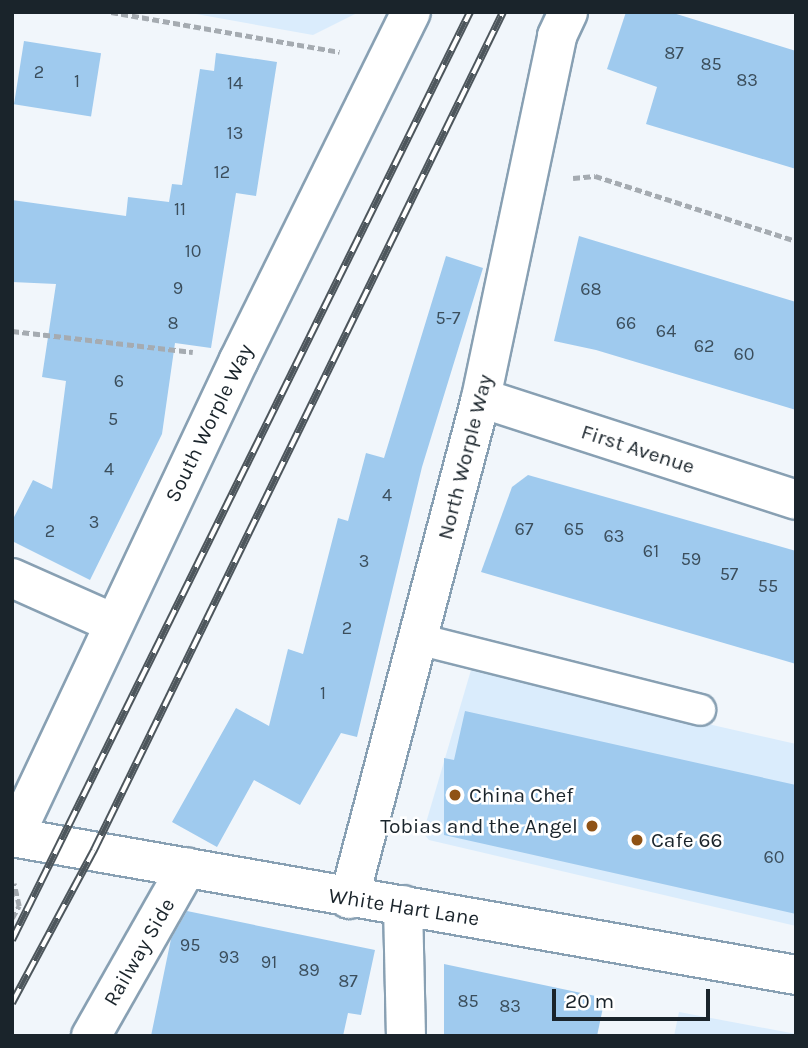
<!DOCTYPE html>
<style>
body{margin:0}
#map{position:relative;width:808px;height:1048px;overflow:hidden;background:#f1f6fb;font-family:Karla,sans-serif}
div>[style]{position:absolute}
.built>*{inset:0;background:#daecfc}
.building>*{inset:0;background:#9fcaee;transform-origin:0 0}
.path>*{height:4.5px;margin-top:-2.25px;transform-origin:0;background:repeating-linear-gradient(90deg,#a5abb1 0 7px,transparent 0 10.5px)}
.roads{filter:drop-shadow(2px 0 #88a0b3) drop-shadow(-2px 0 #88a0b3) drop-shadow(0 2px #88a0b3) drop-shadow(0 -2px #88a0b3)}
.service>*{height:30px;margin:-15px;padding:0 15px;transform-origin:15px;border-radius:15px;background:#fff}
.minor>*{height:38px;margin:-19px;padding:0 19px;transform-origin:19px;border-radius:19px;background:#fff}
.tertiary>*{height:38px;margin:-19px;padding:0 19px;transform-origin:19px;border-radius:19px;background:#fff}
.rail>*{height:8px;margin-top:-4px;transform-origin:0;background:repeating-linear-gradient(90deg,#fff 0 16px,#4d565c 0 32px);box-sizing:border-box;border-block:2px solid #4d565c}
.dots>*{width:19px;height:19px;translate:-50% -50%;box-sizing:border-box;border:4px solid #fff;border-radius:50%}
span{translate:-50% -50%;white-space:nowrap;text-align:center;line-height:1.15;-webkit-text-stroke:5px #fff;paint-order:stroke}
.number-label{font-size:18px;color:#3b4e5c}
.number-label span{-webkit-text-stroke-width:0}
.street-label{font-size:21px;color:#1a242b}
.poi-label{font-size:21px;color:#1a242b}
.left{translate:0 -50%;text-align:left}
.right{translate:-100% -50%;text-align:right}
.frame{position:absolute;inset:0;border:14px solid #1a242b;pointer-events:none}
.scale{position:absolute;left:552px;top:989px;width:158px;height:32px;box-sizing:border-box;border:4px solid #1a242b;border-top:0;padding-left:9px;font-size:21px;line-height:24px;white-space:nowrap;color:#1a242b;-webkit-text-stroke:5px #fff;paint-order:stroke}
</style>
<div id="map">
<div class="built">
<i style="clip-path:polygon(185px 12px,359px 12px,313px 35px)"></i>
<i style="clip-path:polygon(471px 670px,796px 744px,796px 926px,429px 840px,423px 833px)"></i>
<i style="clip-path:polygon(679px 1012px,796px 1034px,796px 1036px,674px 1036px)"></i>
</div>
<div class="building">
<i style="clip-path:polygon(626px 12px,670px 12px,796px 51px,796px 169px,646px 124px,657px 87px,607px 69px)"></i>
<i style="left:24px;top:41px;width:78px;height:64px;rotate:9deg"></i>
<i style="clip-path:polygon(216px 53px,277px 62px,256px 196px,236px 193px,211px 348px,175px 343px,162px 434px,90px 580px,12px 541px,12px 521px,33px 480px,52px 489px,66px 381px,42px 377px,56px 284px,12px 282px,12px 200px,126px 216px,128px 197px,169px 202px,172px 184px,182px 185px,200px 69px,214px 71px)"></i>
<i style="clip-path:polygon(579px 236px,796px 302px,796px 410px,596px 350px,554px 341px)"></i>
<i style="clip-path:polygon(446px 256px,483px 268px,422px 467px,357px 737px,341px 733px,300px 805px,254px 780px,217px 847px,172px 822px,236px 708px,269px 726px,288px 649px,303px 654px,338px 518px,348px 521px,366px 453px,384px 458px)"></i>
<i style="clip-path:polygon(528px 475px,796px 551px,796px 664px,481px 572px,512px 487px)"></i>
<i style="clip-path:polygon(465px 711px,796px 785px,796px 914px,444px 835px,444px 758px,454px 760px)"></i>
<i style="clip-path:polygon(187px 911px,375px 950px,361px 1015px,348px 1013px,343px 1036px,151px 1036px,171px 939px)"></i>
<i style="clip-path:polygon(444px 964px,605px 998px,597px 1036px,444px 1036px)"></i>
</div>
<div class="path">
<i style="left:111px;top:12px;width:232px;rotate:9.9deg"></i>
<i style="left:573px;top:178px;width:22px;rotate:-5deg"></i>
<i style="left:595px;top:176px;width:211px;rotate:17.9deg"></i>
<i style="left:12px;top:331px;width:182px;rotate:6.6deg"></i>
<i style="left:12px;top:918px;width:14px;rotate:-60deg"></i>
<i style="left:19px;top:906px;width:23px;rotate:-103deg"></i>
<i style="left:12px;top:1035px;width:1px;rotate:45deg"></i>
</div>
<div class="roads">
<div class="service">
<i style="left:418px;top:639px;width:291px;rotate:14.1deg"></i>
</div>
<div class="minor">
<i style="left:481px;top:398px;width:331px;rotate:17.9deg"></i>
<i style="left:12px;top:578px;width:111px;rotate:24deg"></i>
<i style="left:14px;top:837px;width:527px;rotate:-64.75deg"></i>
<i style="left:239px;top:360px;width:388px;rotate:-63.7deg"></i>
<i style="left:349px;top:899px;width:518px;rotate:-75.24deg"></i>
<i style="left:481px;top:398px;width:370px;rotate:-78.1deg"></i>
<i style="left:557px;top:36px;width:26px;rotate:-65deg"></i>
<i style="left:403px;top:905px;width:131px;rotate:88.7deg"></i>
<i style="left:91px;top:1036px;width:194px;rotate:-60.4deg"></i>
</div>
<div class="tertiary">
<i style="left:12px;top:837px;width:796px;rotate:9.98deg"></i>
</div>
</div>
<div class="rail">
<i style="left:12px;top:940px;width:1035px;rotate:-63.73deg"></i>
<i style="left:12px;top:1003px;width:174px;rotate:-61.8deg"></i>
<i style="left:94px;top:850px;width:932px;rotate:-63.98deg"></i>
</div>
<div class="dots">
<i style="left:455px;top:795px;background:#8f5215"></i>
<i style="left:592px;top:826px;background:#8f5215"></i>
<i style="left:637px;top:840px;background:#8f5215"></i>
</div>
<div class="number-label">
<span style="left:674px;top:53px">87</span>
<span style="left:711px;top:64px">85</span>
<span style="left:39px;top:72px">2</span>
<span style="left:747px;top:80px">83</span>
<span style="left:77px;top:81px">1</span>
<span style="left:235px;top:83px">14</span>
<span style="left:235px;top:133px">13</span>
<span style="left:222px;top:172px">12</span>
<span style="left:180px;top:209px">11</span>
<span style="left:193px;top:251px">10</span>
<span style="left:178px;top:288px">9</span>
<span style="left:591px;top:289px">68</span>
<span style="left:448px;top:318px">5-7</span>
<span style="left:173px;top:323px">8</span>
<span style="left:626px;top:323px">66</span>
<span style="left:666px;top:331px">64</span>
<span style="left:704px;top:346px">62</span>
<span style="left:744px;top:354px">60</span>
<span style="left:119px;top:381px">6</span>
<span style="left:113px;top:419px">5</span>
<span style="left:109px;top:469px">4</span>
<span style="left:387px;top:495px">4</span>
<span style="left:94px;top:522px">3</span>
<span style="left:524px;top:529px">67</span>
<span style="left:574px;top:529px">65</span>
<span style="left:50px;top:531px">2</span>
<span style="left:614px;top:536px">63</span>
<span style="left:651px;top:551px">61</span>
<span style="left:691px;top:559px">59</span>
<span style="left:364px;top:561px">3</span>
<span style="left:729px;top:574px">57</span>
<span style="left:768px;top:586px">55</span>
<span style="left:347px;top:628px">2</span>
<span style="left:323px;top:693px">1</span>
<span style="left:774px;top:857px">60</span>
<span style="left:190px;top:945px">95</span>
<span style="left:229px;top:957px">93</span>
<span style="left:269px;top:962px">91</span>
<span style="left:309px;top:970px">89</span>
<span style="left:348px;top:981px">87</span>
<span style="left:468px;top:1001px">85</span>
<span style="left:510px;top:1006px">83</span>
</div>
<div class="street-label">
<span style="left:209px;top:423px;rotate:-64deg">South Worple Way</span>
<span style="left:638px;top:449px;rotate:18deg">First Avenue</span>
<span style="left:465px;top:457px;rotate:-76deg">North Worple Way</span>
<span style="left:404px;top:907px;rotate:9deg">White Hart Lane</span>
<span style="left:139px;top:952px;rotate:-60deg">Railway Side</span>
</div>
<div class="poi-label">
<span class="left" style="left:469px;top:795px">China Chef</span>
<span class="right" style="left:578px;top:826px">Tobias and the Angel</span>
<span class="left" style="left:651px;top:840px">Cafe 66</span>
</div>
<div class="frame"></div>
<div class="scale">20 m</div>
</div>
